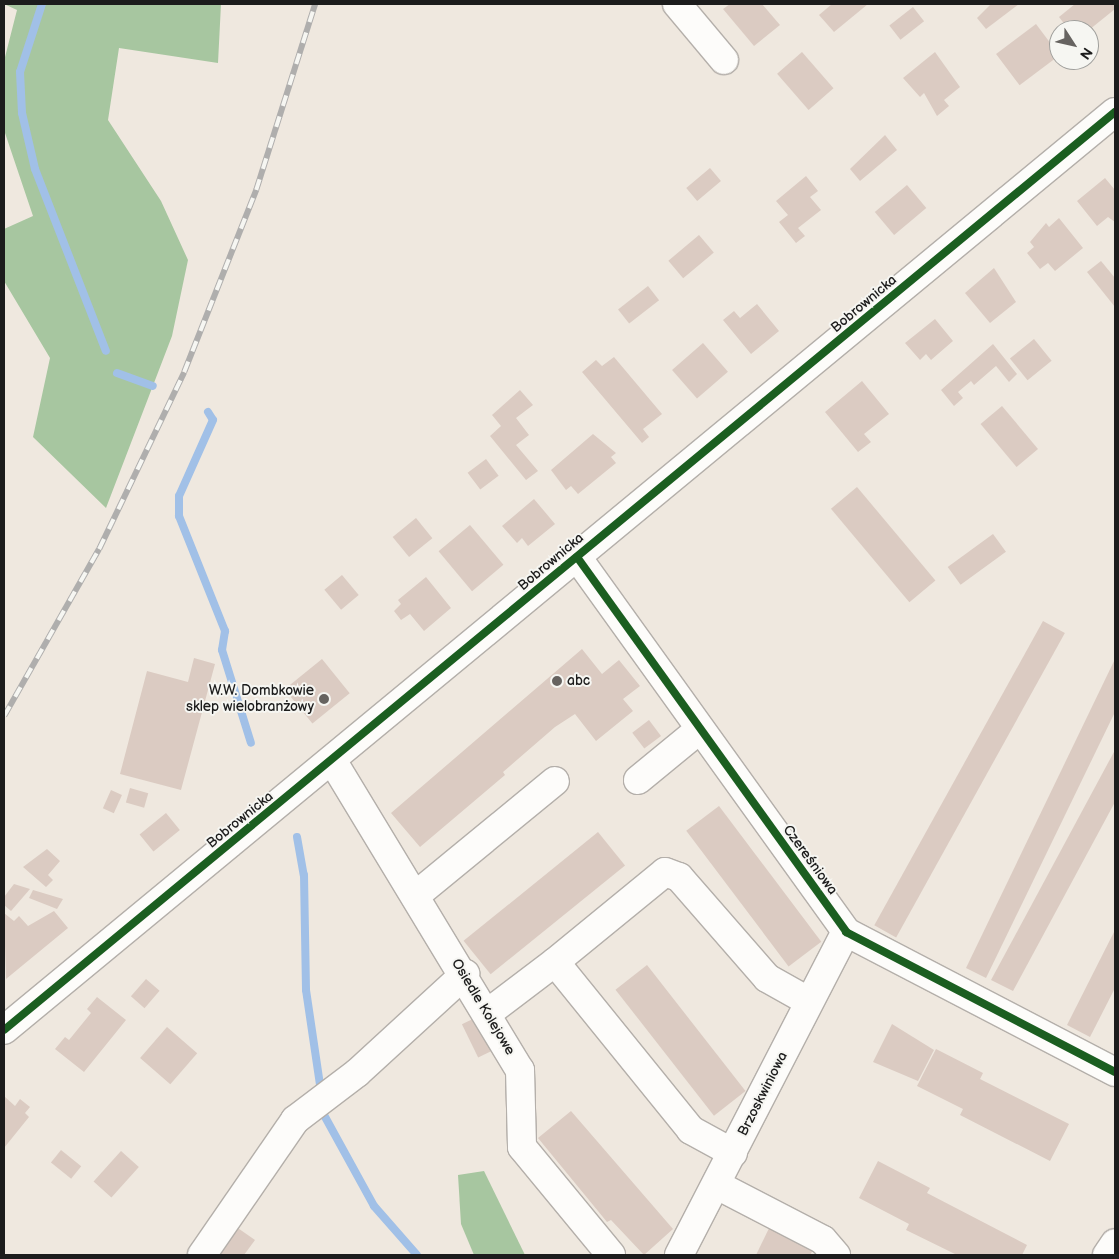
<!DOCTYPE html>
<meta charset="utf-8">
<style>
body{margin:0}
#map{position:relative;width:1119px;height:1259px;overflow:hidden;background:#efe8df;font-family:"Balsamiq Sans",sans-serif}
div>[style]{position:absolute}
.forest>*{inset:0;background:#a7c6a0}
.stream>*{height:8px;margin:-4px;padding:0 4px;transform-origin:4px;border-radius:4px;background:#a1c0e7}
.building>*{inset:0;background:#dbcbc2;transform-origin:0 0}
.roads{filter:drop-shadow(1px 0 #b4afaa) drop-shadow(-1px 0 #b4afaa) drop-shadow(0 1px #b4afaa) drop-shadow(0 -1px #b4afaa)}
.minor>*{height:28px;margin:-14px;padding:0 14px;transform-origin:14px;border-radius:14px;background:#fdfcfa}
.rail>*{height:5.5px;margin-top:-2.75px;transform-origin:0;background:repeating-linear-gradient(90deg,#f6f6f2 0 11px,#afaead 0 22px);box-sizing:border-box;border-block:1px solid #afaead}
.cycleway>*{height:8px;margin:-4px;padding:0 4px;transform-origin:4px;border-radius:4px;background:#1b5e20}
.dots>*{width:14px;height:14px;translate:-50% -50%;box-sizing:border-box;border:2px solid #f6f6f2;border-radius:50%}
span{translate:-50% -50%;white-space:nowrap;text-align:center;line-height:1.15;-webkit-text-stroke:4px #f6f6f2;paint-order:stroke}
.street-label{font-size:14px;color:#1c1c1c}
.poi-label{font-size:14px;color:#1c1c1c}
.left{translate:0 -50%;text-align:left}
.right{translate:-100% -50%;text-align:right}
.frame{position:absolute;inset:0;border:5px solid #1c1c1c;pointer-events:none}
.north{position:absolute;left:1049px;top:20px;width:50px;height:50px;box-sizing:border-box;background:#f6f6f2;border:1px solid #9f9f9c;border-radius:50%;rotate:125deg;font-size:14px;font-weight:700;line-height:20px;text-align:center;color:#1c1c1c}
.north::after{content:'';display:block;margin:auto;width:18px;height:22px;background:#666360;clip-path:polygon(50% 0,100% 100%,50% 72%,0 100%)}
</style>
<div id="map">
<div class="forest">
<i style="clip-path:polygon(4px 4px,221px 4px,218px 63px,119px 48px,108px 120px,161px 201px,188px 260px,172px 336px,106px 508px,33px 437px,50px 358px,4px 281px,4px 229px,33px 216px,4px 130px,4px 61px,17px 10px)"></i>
<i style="clip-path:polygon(484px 1171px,525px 1255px,474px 1255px,461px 1224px,458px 1175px)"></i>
</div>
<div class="stream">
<i style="left:42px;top:4px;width:71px;rotate:107.9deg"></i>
<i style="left:20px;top:72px;width:41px;rotate:87.2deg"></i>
<i style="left:22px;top:113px;width:57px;rotate:76.9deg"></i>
<i style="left:35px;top:169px;width:195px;rotate:68.7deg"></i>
<i style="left:117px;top:373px;width:38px;rotate:20deg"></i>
<i style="left:208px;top:412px;width:9px;rotate:58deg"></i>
<i style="left:213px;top:420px;width:83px;rotate:114.1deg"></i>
<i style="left:179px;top:496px;width:20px;rotate:90deg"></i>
<i style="left:179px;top:516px;width:124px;rotate:68.2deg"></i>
<i style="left:225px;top:631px;width:19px;rotate:99deg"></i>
<i style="left:222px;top:650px;width:97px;rotate:72.7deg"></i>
<i style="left:297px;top:837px;width:39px;rotate:80deg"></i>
<i style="left:304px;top:875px;width:115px;rotate:89deg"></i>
<i style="left:306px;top:990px;width:96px;rotate:81.6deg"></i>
<i style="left:324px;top:1115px;width:104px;rotate:61.2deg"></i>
<i style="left:374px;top:1206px;width:65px;rotate:48.7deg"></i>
</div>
<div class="building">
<i style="clip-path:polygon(730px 4px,762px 4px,780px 25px,754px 46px,723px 9px)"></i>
<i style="clip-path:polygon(832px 4px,868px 4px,834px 32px,819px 15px)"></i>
<i style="clip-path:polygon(991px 4px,1019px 4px,986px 29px,977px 18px)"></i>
<i style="clip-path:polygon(1075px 4px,1115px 4px,1115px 9px,1089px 30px,1069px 30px,1059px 17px)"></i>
<i style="left:913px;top:7px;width:18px;height:30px;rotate:52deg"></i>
<i style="left:1036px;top:24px;width:39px;height:50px;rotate:53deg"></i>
<i style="left:802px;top:52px;width:48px;height:33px;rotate:49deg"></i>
<i style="clip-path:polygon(935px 52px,960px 87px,944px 100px,949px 106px,937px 116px,924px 93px,920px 97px,903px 78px)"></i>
<i style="clip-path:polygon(885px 135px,897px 150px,860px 181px,850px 169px)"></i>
<i style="left:710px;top:168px;width:17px;height:31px;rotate:50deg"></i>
<i style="clip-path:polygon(806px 176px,818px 191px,810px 197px,821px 210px,798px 228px,805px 236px,796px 243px,779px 222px,788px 215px,776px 201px)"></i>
<i style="clip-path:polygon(1105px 178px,1115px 190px,1115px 222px,1108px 217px,1097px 226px,1077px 201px)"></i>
<i style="left:907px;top:185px;width:30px;height:42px;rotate:50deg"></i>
<i style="clip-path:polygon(1059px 218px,1083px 248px,1055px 271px,1048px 263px,1040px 269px,1027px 253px,1034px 247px,1030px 242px,1046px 223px,1049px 227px)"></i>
<i style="left:699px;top:235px;width:23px;height:40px;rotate:50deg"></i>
<i style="clip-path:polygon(1101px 261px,1115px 278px,1115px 307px,1087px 272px)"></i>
<i style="clip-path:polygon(994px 268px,1016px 302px,990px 323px,965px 293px)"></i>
<i style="left:648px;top:286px;width:18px;height:38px;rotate:52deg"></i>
<i style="clip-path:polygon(757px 304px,779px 331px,751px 354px,723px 320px,734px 311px,740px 318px)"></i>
<i style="clip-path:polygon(935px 319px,953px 341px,931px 360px,926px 354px,920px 360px,905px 343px)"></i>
<i style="left:1034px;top:339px;width:28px;height:31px;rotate:51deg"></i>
<i style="left:703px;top:343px;width:38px;height:41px;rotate:49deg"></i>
<i style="clip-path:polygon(993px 344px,1017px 374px,1009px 382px,996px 366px,974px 385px,971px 381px,958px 392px,963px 398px,954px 406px,941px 390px)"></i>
<i style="clip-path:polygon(614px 357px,662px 414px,643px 429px,649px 437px,642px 443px,582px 372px,596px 360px,602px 366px)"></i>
<i style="clip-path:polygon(862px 381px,889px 414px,864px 434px,871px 442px,858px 452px,825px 412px)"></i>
<i style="clip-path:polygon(520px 390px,533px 405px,516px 418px,529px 435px,516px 445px,538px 471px,526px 480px,490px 436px,501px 426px,492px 415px)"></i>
<i style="left:1002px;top:406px;width:56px;height:28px;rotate:50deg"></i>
<i style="clip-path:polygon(593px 434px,616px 453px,611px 457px,616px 463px,578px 494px,571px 486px,566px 490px,551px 470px)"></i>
<i style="left:486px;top:459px;width:21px;height:23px;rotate:53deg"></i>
<i style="left:857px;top:487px;width:122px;height:34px;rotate:50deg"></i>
<i style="clip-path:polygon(534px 499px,555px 524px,528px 546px,522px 538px,517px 543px,502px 526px)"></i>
<i style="left:416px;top:518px;width:26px;height:30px;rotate:51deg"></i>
<i style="left:470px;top:525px;width:52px;height:41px;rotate:50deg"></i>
<i style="left:993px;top:534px;width:22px;height:56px;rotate:54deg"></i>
<i style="left:342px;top:575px;width:26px;height:23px;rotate:50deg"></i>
<i style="clip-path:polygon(426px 577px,451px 608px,424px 631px,410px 614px,401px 620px,394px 611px,401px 604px,398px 600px)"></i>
<i style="left:1043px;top:621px;width:25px;height:348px;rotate:29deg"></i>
<i style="clip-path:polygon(582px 649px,602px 674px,619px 660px,640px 686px,623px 699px,633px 711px,596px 741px,575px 714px,555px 727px,503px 772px,505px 775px,420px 847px,391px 813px)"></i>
<i style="clip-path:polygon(194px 658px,215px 664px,181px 790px,120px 774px,147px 671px,188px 682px)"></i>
<i style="left:322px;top:659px;width:44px;height:48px;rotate:51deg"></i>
<i style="clip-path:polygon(1115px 659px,1115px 712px,986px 978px,966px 968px)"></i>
<i style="left:649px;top:720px;width:20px;height:21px;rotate:53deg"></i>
<i style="clip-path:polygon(1115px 750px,1115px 802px,1013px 991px,991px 980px)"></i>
<i style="left:130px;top:788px;width:19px;height:15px;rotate:16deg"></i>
<i style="left:111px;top:790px;width:12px;height:20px;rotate:24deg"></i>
<i style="left:719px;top:806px;width:170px;height:41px;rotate:53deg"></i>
<i style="left:166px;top:813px;width:22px;height:34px;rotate:51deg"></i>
<i style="left:598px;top:832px;width:43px;height:173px;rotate:51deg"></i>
<i style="clip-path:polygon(47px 849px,60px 861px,48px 875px,53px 880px,46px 887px,23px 867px)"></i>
<i style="clip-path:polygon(14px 884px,30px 889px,11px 911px,4px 905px,4px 897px)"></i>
<i style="clip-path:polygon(33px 890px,63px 899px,57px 909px,29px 898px)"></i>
<i style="clip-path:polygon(54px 911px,68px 928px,6px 979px,4px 913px,14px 921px,19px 916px,28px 926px)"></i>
<i style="clip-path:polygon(1115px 930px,1115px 988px,1090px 1037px,1067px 1025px)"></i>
<i style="left:647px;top:965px;width:160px;height:40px;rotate:52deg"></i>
<i style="left:146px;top:979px;width:18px;height:23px;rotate:41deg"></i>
<i style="clip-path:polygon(97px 997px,126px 1020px,84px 1072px,55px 1049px,65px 1037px,69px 1040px,91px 1013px,87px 1009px)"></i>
<i style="left:479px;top:1016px;width:37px;height:19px;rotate:64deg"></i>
<i style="clip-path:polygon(892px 1024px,934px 1050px,918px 1081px,873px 1062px)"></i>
<i style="left:167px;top:1027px;width:40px;height:41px;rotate:41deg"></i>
<i style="clip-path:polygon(936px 1049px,983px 1073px,980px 1079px,1069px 1124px,1050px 1161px,960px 1115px,963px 1109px,917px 1086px)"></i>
<i style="clip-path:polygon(4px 1096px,15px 1106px,20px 1099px,30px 1107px,25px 1113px,29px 1117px,4px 1148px)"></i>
<i style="clip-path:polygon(571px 1111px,673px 1229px,644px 1255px,611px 1220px,607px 1222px,538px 1138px)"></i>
<i style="left:61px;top:1150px;width:26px;height:16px;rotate:39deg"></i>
<i style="left:121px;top:1151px;width:24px;height:41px;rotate:42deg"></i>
<i style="clip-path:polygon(878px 1161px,930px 1188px,927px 1193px,1027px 1245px,1022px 1255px,957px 1255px,906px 1230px,909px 1224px,859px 1198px)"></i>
<i style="clip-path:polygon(772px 1222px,816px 1245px,810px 1255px,756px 1255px)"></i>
<i style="clip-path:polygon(232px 1224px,255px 1240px,244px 1255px,220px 1255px,214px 1251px)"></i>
</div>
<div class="roads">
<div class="minor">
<i style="left:677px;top:4px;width:73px;rotate:50deg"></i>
<i style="left:577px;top:557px;width:462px;rotate:54.3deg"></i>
<i style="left:846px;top:932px;width:303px;rotate:27.5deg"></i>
<i style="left:332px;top:760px;width:363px;rotate:58.8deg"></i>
<i style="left:520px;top:1070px;width:77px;rotate:88.5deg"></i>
<i style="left:522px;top:1147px;width:140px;rotate:50.5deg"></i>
<i style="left:638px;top:780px;width:80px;rotate:-39.4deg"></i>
<i style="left:415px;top:896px;width:181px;rotate:-39.4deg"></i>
<i style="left:489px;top:1012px;width:83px;rotate:-37.1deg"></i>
<i style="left:4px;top:1030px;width:1441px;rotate:-39.57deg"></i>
<i style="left:733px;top:1153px;width:48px;rotate:-151.3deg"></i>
<i style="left:691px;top:1130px;width:216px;rotate:-129deg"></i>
<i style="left:555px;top:962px;width:142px;rotate:-39.3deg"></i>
<i style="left:665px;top:872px;width:15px;rotate:20deg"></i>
<i style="left:679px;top:877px;width:134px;rotate:48.9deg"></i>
<i style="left:767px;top:978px;width:47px;rotate:29.3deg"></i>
<i style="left:717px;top:1185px;width:119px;rotate:27.4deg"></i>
<i style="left:823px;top:1240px;width:20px;rotate:49deg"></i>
<i style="left:202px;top:1255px;width:164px;rotate:-55.4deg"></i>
<i style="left:295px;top:1120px;width:78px;rotate:-37.2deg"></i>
<i style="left:357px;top:1073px;width:147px;rotate:-42.5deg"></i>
<i style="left:679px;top:1255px;width:364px;rotate:-62.7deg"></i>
<i style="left:1107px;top:1255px;width:14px;rotate:-56deg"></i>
</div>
</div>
<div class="rail">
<i style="left:4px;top:716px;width:192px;rotate:-60.4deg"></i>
<i style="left:99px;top:549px;width:196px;rotate:-64.3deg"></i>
<i style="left:184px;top:372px;width:196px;rotate:-68.4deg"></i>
<i style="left:256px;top:190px;width:195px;rotate:-72.4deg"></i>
</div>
<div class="cycleway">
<i style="left:577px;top:557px;width:462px;rotate:54.3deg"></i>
<i style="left:846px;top:932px;width:303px;rotate:27.5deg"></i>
<i style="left:4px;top:1030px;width:1441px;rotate:-39.57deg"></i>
</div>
<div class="dots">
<i style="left:557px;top:681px;background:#666360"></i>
<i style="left:324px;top:699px;background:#666360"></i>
</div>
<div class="street-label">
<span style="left:864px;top:304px;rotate:-40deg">Bobrownicka</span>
<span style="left:551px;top:562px;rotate:-40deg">Bobrownicka</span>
<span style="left:240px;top:820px;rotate:-39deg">Bobrownicka</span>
<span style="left:810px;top:860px;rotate:54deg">Czereśniowa</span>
<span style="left:483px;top:1007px;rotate:59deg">Osiedle Kolejowe</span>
<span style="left:763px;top:1094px;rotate:-63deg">Brzoskwiniowa</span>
</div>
<div class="poi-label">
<span class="left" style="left:567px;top:681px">abc</span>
<span class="right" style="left:314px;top:699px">W.W. Dombkowie<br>sklep wielobranżowy</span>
</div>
<div class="frame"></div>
<div class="north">N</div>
</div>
